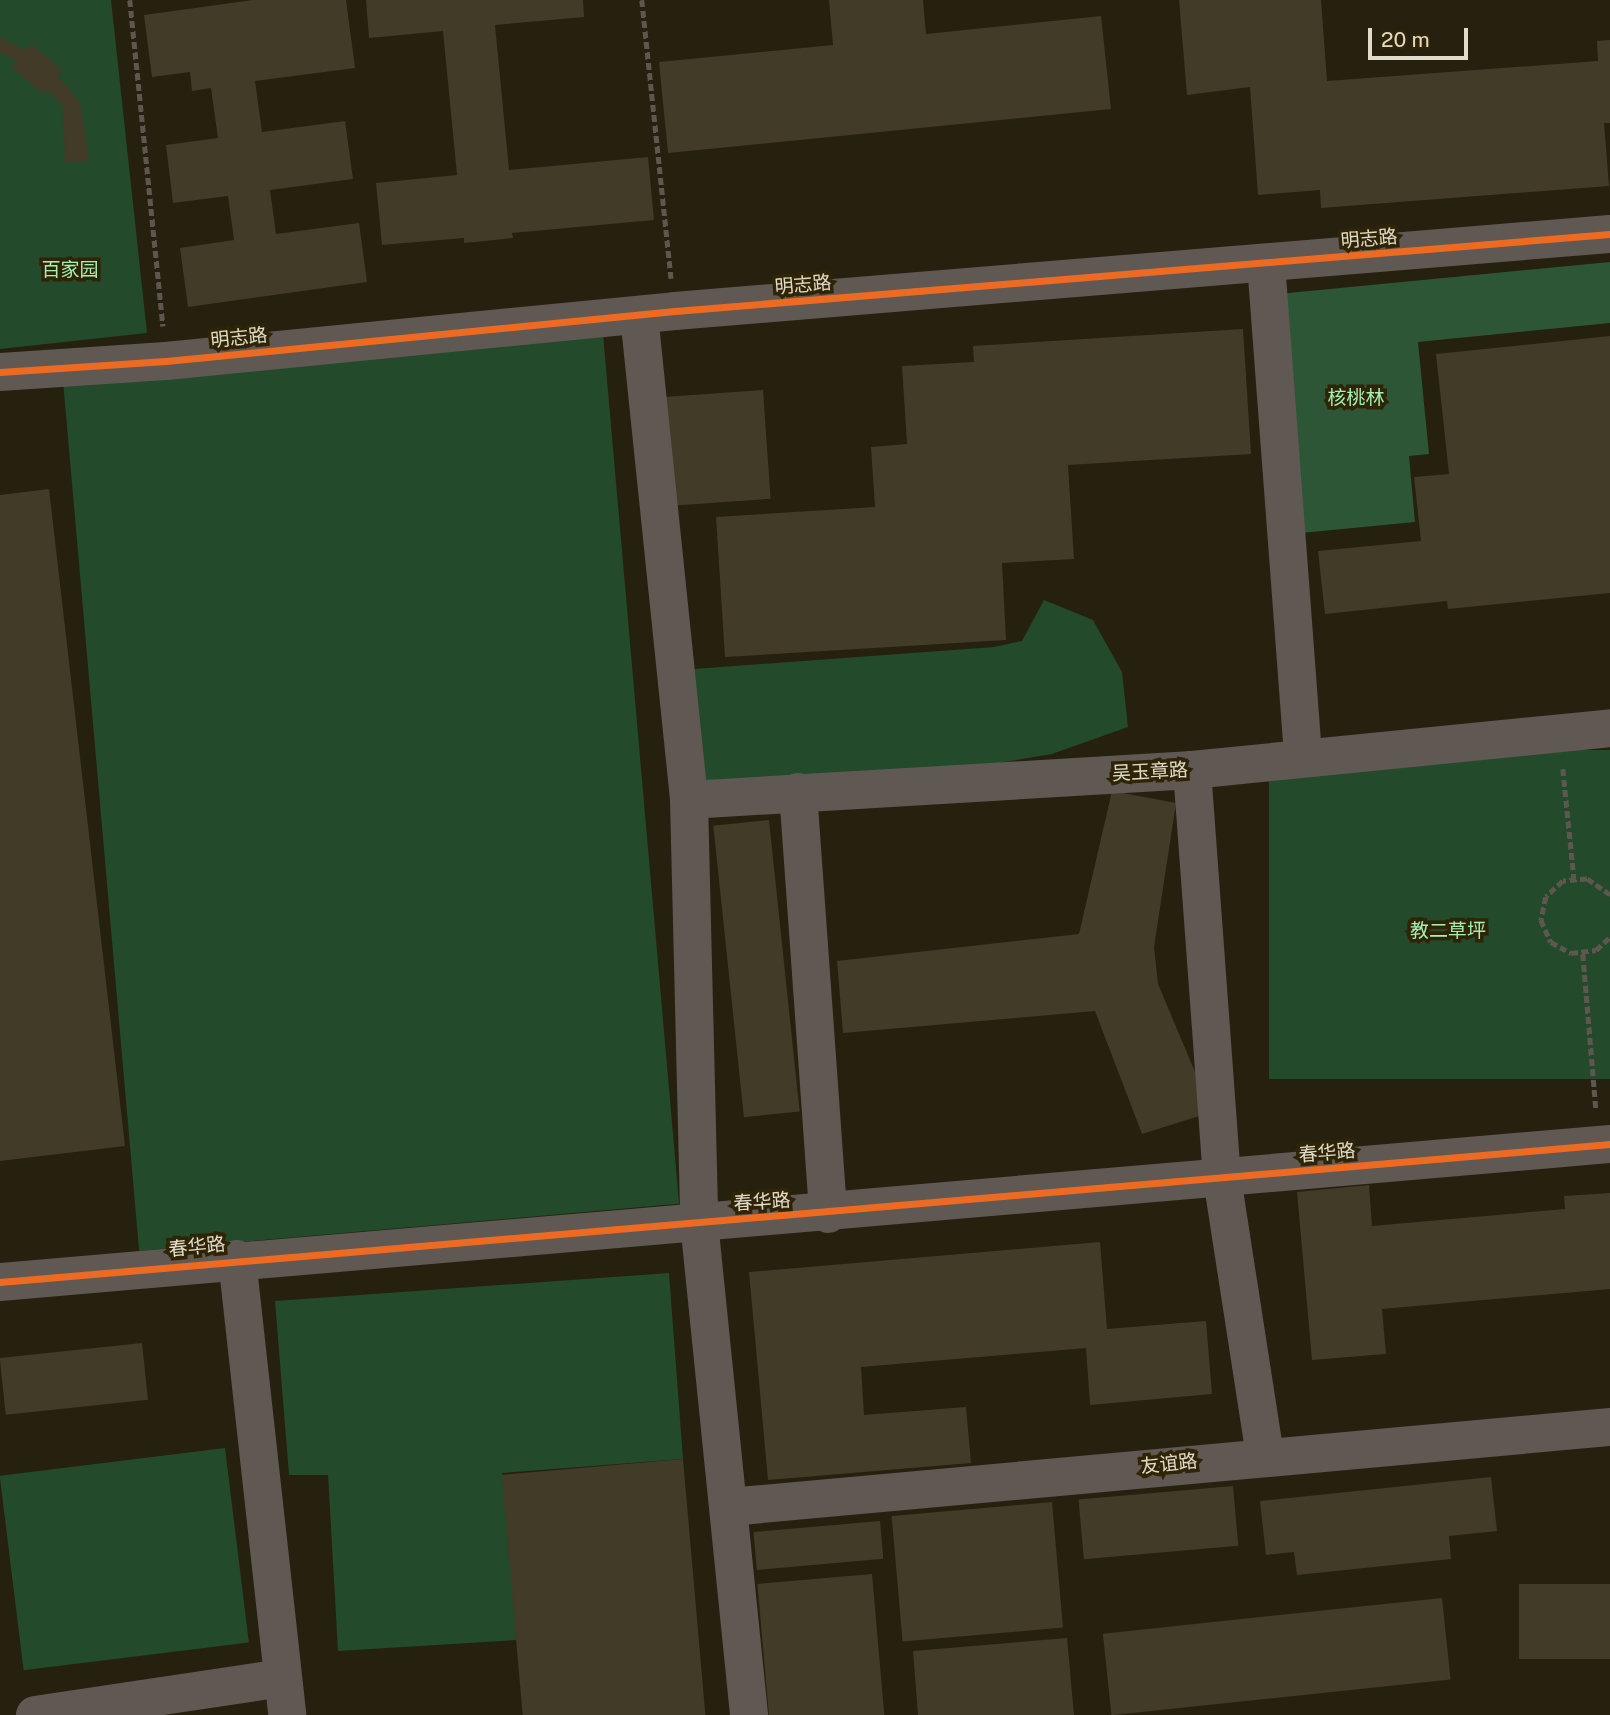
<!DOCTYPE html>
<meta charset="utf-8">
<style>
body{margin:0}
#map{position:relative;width:1610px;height:1715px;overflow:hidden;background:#26200f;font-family:"Public Sans","Noto Sans SC",sans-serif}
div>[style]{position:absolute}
.green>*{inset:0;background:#224a2b;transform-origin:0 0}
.forest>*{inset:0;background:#2c5635}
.building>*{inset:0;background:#413b28;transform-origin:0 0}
.path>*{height:4.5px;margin-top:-2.25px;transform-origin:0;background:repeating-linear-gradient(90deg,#5d5750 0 7px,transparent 0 10.5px)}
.minor>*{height:38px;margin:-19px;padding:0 19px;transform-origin:19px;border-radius:19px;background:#605852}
.cycleway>*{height:7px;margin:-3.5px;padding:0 3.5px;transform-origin:3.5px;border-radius:3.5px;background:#ed6a23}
span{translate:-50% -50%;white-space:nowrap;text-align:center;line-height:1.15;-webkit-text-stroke:7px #2f2506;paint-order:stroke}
.street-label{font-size:19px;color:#e1dbca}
.park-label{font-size:19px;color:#a3efb5}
.scale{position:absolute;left:1368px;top:28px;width:100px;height:32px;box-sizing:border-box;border:4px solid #e1dbca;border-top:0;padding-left:9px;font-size:21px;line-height:24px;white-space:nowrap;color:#e1dbca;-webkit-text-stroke:5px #2f2506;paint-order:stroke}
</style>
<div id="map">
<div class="green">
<i style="clip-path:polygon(0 0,111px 0,147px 333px,0 349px)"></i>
<i style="left:603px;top:334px;width:873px;height:542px;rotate:85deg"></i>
<i style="clip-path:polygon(1044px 600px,1093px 620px,1122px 672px,1128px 727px,1052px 754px,950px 771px,705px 788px,694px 669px,994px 647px,1022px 641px)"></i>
<i style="left:1610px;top:750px;width:329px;height:341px;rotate:90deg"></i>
<i style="clip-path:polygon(669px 1273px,683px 1459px,502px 1473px,517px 1640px,338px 1651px,328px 1475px,289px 1475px,275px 1301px)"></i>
<i style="left:225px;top:1448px;width:196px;height:227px;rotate:83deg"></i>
</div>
<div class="forest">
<i style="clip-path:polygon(1610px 262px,1610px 323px,1418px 342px,1429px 454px,1409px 456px,1415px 522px,1301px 533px,1278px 294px)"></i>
</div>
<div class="building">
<i style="clip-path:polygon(253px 0,346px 0,355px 68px,255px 81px,262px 132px,345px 121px,353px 179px,270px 190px,276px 234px,359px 223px,367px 282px,188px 307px,180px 248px,234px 240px,228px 196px,173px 203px,166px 145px,218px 138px,211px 88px,192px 91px,190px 72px,152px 77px,144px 15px)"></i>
<i style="clip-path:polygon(366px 0,583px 0,584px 17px,495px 25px,509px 170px,648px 157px,654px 220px,512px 233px,513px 238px,485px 241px,464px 243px,464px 238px,382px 245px,376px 183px,457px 175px,443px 31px,369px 38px)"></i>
<i style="clip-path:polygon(829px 0,923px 0,926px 34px,1101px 16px,1111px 109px,668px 153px,659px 62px,833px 45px)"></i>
<i style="clip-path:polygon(1179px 0,1321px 0,1327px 81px,1598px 61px,1597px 41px,1610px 40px,1610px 123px,1604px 123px,1609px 186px,1321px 208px,1320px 190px,1258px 195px,1250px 87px,1187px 95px)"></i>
<i style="clip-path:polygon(0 37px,26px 50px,31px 44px,62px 70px,58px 76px,80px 102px,89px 161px,65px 163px,63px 107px,47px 89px,43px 94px,11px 67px,17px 61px,0 52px)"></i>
<i style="clip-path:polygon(1243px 329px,1251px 454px,1068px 465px,1074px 559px,1002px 563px,1006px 640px,725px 657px,716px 517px,875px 507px,871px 447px,907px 444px,902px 366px,974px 362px,973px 346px)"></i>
<i style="clip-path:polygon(1610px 336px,1610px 593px,1448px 609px,1447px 601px,1325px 614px,1318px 551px,1421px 541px,1414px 477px,1449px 474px,1436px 354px)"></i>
<i style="left:763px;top:390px;width:109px;height:99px;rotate:86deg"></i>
<i style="clip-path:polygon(49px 489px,125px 1146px,0 1161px,0 495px)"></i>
<i style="clip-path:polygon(1112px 791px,1176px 803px,1154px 947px,1158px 984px,1212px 1112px,1142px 1134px,1095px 1011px,843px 1033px,837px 961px,1079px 934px)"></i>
<i style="left:769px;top:820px;width:293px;height:56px;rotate:84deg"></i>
<i style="clip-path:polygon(1369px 1185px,1372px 1226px,1565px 1209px,1564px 1196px,1610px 1193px,1610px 1289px,1382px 1309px,1386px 1354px,1312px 1360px,1297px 1192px)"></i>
<i style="clip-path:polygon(1100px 1242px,1107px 1329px,1206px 1321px,1212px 1394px,1090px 1405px,1086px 1348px,861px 1367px,864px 1415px,966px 1407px,971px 1463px,768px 1480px,749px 1272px)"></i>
<i style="left:142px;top:1343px;width:57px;height:143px;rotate:84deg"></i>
<i style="left:683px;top:1459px;width:257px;height:182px;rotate:85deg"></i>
<i style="clip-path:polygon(1491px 1477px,1497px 1531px,1449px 1536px,1451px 1559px,1297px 1575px,1294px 1552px,1266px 1555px,1260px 1501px)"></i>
<i style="left:1233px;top:1486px;width:60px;height:155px;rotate:85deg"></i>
<i style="left:1052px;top:1502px;width:126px;height:161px;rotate:85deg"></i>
<i style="left:880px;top:1521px;width:38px;height:127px;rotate:85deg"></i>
<i style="left:872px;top:1574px;width:142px;height:115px;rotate:85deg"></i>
<i style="left:1610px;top:1584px;width:75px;height:91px;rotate:90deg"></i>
<i style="left:1442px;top:1598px;width:82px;height:341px;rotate:84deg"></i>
<i style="clip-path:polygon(1067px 1638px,1074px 1715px,918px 1715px,913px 1651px)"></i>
</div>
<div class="path">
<i style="left:130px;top:0;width:328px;rotate:84.2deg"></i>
<i style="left:642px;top:0;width:280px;rotate:84deg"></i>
<i style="left:1563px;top:769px;width:110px;rotate:84.2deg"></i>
<i style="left:1610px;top:895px;width:28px;rotate:-145deg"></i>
<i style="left:1587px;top:879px;width:24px;rotate:175deg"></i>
<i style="left:1563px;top:881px;width:23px;rotate:137deg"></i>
<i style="left:1546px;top:897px;width:24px;rotate:102deg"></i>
<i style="left:1541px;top:920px;width:24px;rotate:66deg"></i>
<i style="left:1551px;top:942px;width:23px;rotate:29deg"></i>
<i style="left:1571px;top:953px;width:25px;rotate:-7deg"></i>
<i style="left:1596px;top:950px;width:19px;rotate:-43deg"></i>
<i style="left:1583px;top:954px;width:157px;rotate:85.2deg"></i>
</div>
<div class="minor">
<i style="left:1266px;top:263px;width:496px;rotate:85.7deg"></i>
<i style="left:639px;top:315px;width:488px;rotate:84.1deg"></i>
<i style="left:689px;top:800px;width:422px;rotate:88.6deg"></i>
<i style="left:699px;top:1222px;width:496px;rotate:84.2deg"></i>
<i style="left:0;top:372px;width:166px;rotate:-3.8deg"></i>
<i style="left:166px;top:361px;width:511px;rotate:-5.61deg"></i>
<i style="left:675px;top:311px;width:938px;rotate:-4.71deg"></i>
<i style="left:1192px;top:770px;width:409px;rotate:85.8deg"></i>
<i style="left:1222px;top:1178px;width:280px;rotate:81.2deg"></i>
<i style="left:798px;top:792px;width:423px;rotate:85.9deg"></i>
<i style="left:689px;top:800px;width:504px;rotate:-3.41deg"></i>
<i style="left:1192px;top:770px;width:420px;rotate:-5.7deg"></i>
<i style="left:237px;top:1259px;width:459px;rotate:83.7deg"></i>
<i style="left:0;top:1282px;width:1616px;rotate:-4.9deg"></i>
<i style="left:729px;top:1507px;width:885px;rotate:-5.19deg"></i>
<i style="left:35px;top:1715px;width:250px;rotate:-8.5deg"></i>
</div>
<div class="cycleway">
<i style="left:0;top:372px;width:166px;rotate:-3.8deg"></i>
<i style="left:166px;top:361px;width:511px;rotate:-5.61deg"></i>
<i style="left:675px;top:311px;width:938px;rotate:-4.71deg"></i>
<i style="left:0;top:1282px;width:1616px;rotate:-4.9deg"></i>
</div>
<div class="street-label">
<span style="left:1369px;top:239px;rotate:-5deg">明志路</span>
<span style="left:803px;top:285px;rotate:-5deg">明志路</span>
<span style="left:239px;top:338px;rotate:-6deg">明志路</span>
<span style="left:1150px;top:772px;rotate:-3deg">吴玉章路</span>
<span style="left:1327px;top:1153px;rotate:-5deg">春华路</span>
<span style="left:762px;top:1202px;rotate:-4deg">春华路</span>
<span style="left:197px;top:1247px;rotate:-6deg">春华路</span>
<span style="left:1169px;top:1464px;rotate:-6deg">友谊路</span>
</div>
<div class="park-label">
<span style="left:70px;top:270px">百家园</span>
<span style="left:1356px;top:398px">核桃林</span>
<span style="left:1448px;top:931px">教二草坪</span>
</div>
<div class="scale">20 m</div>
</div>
